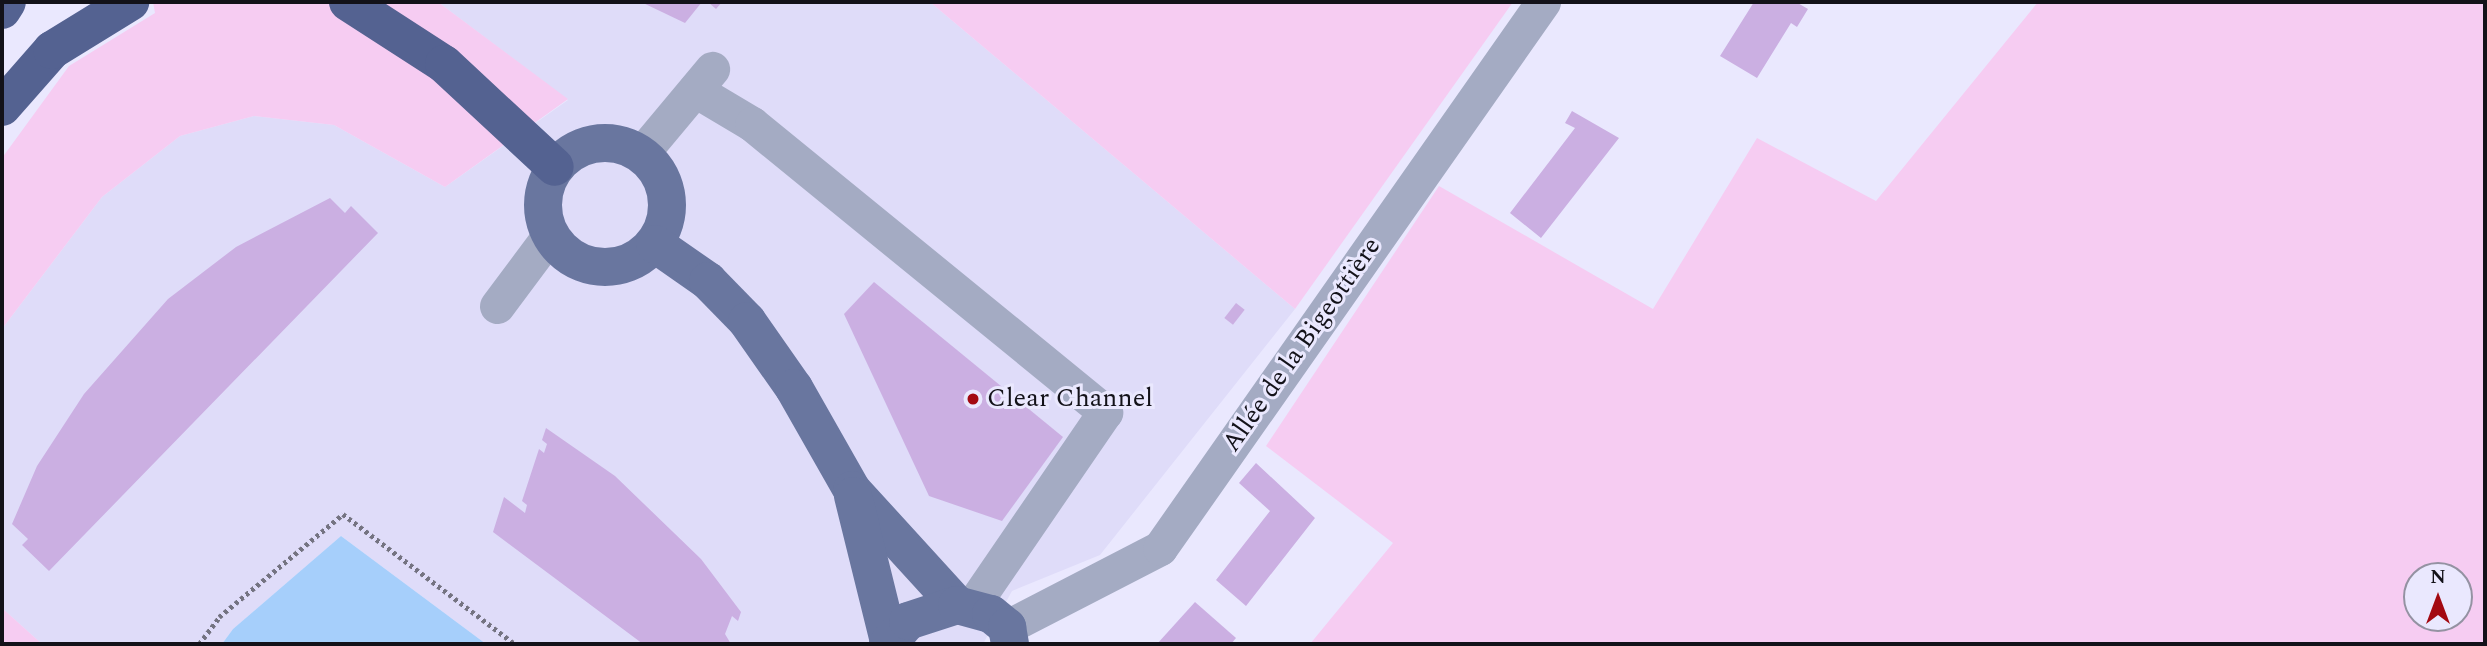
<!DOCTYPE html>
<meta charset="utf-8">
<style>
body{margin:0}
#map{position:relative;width:2487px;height:646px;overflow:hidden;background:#eae8fe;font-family:Spectral,serif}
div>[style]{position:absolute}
.built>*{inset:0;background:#dfdcf9}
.green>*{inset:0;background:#f6ccf2}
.water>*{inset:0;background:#a6cffb}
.building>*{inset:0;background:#cbafe2;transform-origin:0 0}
.path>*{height:4.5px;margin-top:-2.25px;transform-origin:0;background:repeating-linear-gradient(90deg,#747381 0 3.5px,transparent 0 7px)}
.minor>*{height:35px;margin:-17.5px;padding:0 17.5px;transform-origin:17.5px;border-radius:17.5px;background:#a4abc3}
.major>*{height:38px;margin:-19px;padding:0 19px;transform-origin:19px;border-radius:19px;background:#69769f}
.major>.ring{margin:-19px;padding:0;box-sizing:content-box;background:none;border:38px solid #69769f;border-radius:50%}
.highway>*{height:38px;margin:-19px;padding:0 19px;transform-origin:19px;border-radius:19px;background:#546291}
.dots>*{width:19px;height:19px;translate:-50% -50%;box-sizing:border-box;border:4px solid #eae8fe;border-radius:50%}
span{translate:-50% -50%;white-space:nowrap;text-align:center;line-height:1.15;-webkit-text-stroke:6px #eae8fe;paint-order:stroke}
.street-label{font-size:26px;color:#131219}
.poi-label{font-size:26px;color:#131219}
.left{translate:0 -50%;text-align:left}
.frame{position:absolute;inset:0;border:4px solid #131219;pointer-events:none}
.north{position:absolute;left:2403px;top:562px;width:70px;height:70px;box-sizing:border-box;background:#eae8fe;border:2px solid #9492a2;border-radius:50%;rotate:0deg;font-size:19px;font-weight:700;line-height:28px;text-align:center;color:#131219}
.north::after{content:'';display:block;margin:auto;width:24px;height:32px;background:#a30911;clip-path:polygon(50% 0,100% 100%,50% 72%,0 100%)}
</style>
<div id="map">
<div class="built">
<i style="clip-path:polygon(438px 2px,930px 2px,1295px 309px,1100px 555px,1012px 591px,983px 644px,486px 644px,341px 536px,233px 629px,222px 644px,42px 644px,2px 608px,2px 329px,102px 197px,180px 136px,254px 116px,334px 125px,445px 187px,568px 100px)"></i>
</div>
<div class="green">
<i style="clip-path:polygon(153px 2px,438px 2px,568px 99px,445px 187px,334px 125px,254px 116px,180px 136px,102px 197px,2px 329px,2px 158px,69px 66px,155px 13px)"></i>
<i style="clip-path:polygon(930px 2px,1513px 2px,1295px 309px)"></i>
<i style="clip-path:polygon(evenodd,2038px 2px,2485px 2px,2485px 644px,1310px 644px,1393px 543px,1266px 446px,1439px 186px,1653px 309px,1757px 138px,1876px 201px,2038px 2px,2459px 576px,2459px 618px,2417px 618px,2417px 576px,2459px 576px)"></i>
<i style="clip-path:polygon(2px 608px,42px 644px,2px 644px)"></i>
</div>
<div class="water">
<i style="clip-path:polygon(341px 536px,486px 644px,222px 644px,233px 629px)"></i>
</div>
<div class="building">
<i style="clip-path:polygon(641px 2px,702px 2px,685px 23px)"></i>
<i style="clip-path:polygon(708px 2px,722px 2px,716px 9px)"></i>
<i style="clip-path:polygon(1754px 2px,1796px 2px,1808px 9px,1797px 27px,1791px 23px,1757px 78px,1720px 56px)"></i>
<i style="clip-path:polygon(1572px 111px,1619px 138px,1541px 238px,1510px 213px,1575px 128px,1565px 123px)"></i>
<i style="clip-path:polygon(330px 198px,345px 213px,351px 206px,378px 233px,49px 571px,22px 545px,28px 539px,12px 524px,37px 466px,84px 394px,168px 299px,236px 247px)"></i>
<i style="clip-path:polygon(874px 282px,1063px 437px,1002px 521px,929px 496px,844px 314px)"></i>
<i style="left:1236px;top:303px;width:11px;height:19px;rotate:38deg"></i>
<i style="clip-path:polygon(546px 428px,615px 476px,701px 559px,741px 612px,738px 621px,732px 616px,725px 634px,731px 644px,643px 644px,493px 532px,504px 497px,525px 513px,527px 505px,522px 501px,539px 449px,544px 453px,547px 444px,542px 440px)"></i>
<i style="clip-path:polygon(1256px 463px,1315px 518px,1246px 606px,1216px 580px,1270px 511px,1239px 483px)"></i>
<i style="clip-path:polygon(1195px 602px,1236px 638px,1231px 644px,1157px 644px)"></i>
</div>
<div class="path">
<i style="left:199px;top:644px;width:34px;rotate:-53deg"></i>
<i style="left:219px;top:617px;width:161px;rotate:-39.7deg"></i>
<i style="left:343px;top:514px;width:216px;rotate:37.1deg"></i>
</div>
<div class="minor">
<i style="left:695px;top:90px;width:66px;rotate:30.8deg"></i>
<i style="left:752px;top:124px;width:456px;rotate:39.2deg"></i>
<i style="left:1105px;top:412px;width:235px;rotate:124.4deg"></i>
<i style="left:641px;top:154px;width:111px;rotate:-50.1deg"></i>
<i style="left:497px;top:306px;width:89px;rotate:-53.3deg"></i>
<i style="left:1007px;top:627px;width:172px;rotate:-27.3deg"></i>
<i style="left:1160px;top:548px;width:667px;rotate:-54.95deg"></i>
</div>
<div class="major">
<i class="ring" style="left:543px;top:143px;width:86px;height:86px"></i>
<i style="left:655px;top:244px;width:65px;rotate:34.9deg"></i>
<i style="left:708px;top:281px;width:56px;rotate:45.7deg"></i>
<i style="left:747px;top:321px;width:82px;rotate:55deg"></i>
<i style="left:794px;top:388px;width:117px;rotate:60.4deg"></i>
<i style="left:852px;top:490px;width:156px;rotate:47.6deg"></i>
<i style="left:853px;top:496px;width:150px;rotate:76.1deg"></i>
<i style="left:888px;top:644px;width:30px;rotate:-49deg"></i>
<i style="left:908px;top:621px;width:52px;rotate:-18.1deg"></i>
<i style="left:957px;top:605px;width:35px;rotate:15deg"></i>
<i style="left:991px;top:614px;width:21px;rotate:39deg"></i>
<i style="left:1007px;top:627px;width:17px;rotate:80deg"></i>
</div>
<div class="highway">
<i style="left:348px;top:2px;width:114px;rotate:32.9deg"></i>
<i style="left:444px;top:64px;width:151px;rotate:42.9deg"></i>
<i style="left:2px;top:10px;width:9px;rotate:-58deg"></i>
<i style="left:2px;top:107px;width:76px;rotate:-48.7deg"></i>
<i style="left:52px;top:50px;width:92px;rotate:-31.6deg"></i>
</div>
<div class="dots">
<i style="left:973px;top:399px;background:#a30911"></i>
</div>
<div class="street-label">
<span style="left:1302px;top:345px;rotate:-55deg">Allée de la Bigeottière</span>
</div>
<div class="poi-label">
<span class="left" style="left:987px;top:399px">Clear Channel</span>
</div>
<div class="frame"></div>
<div class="north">N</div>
</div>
